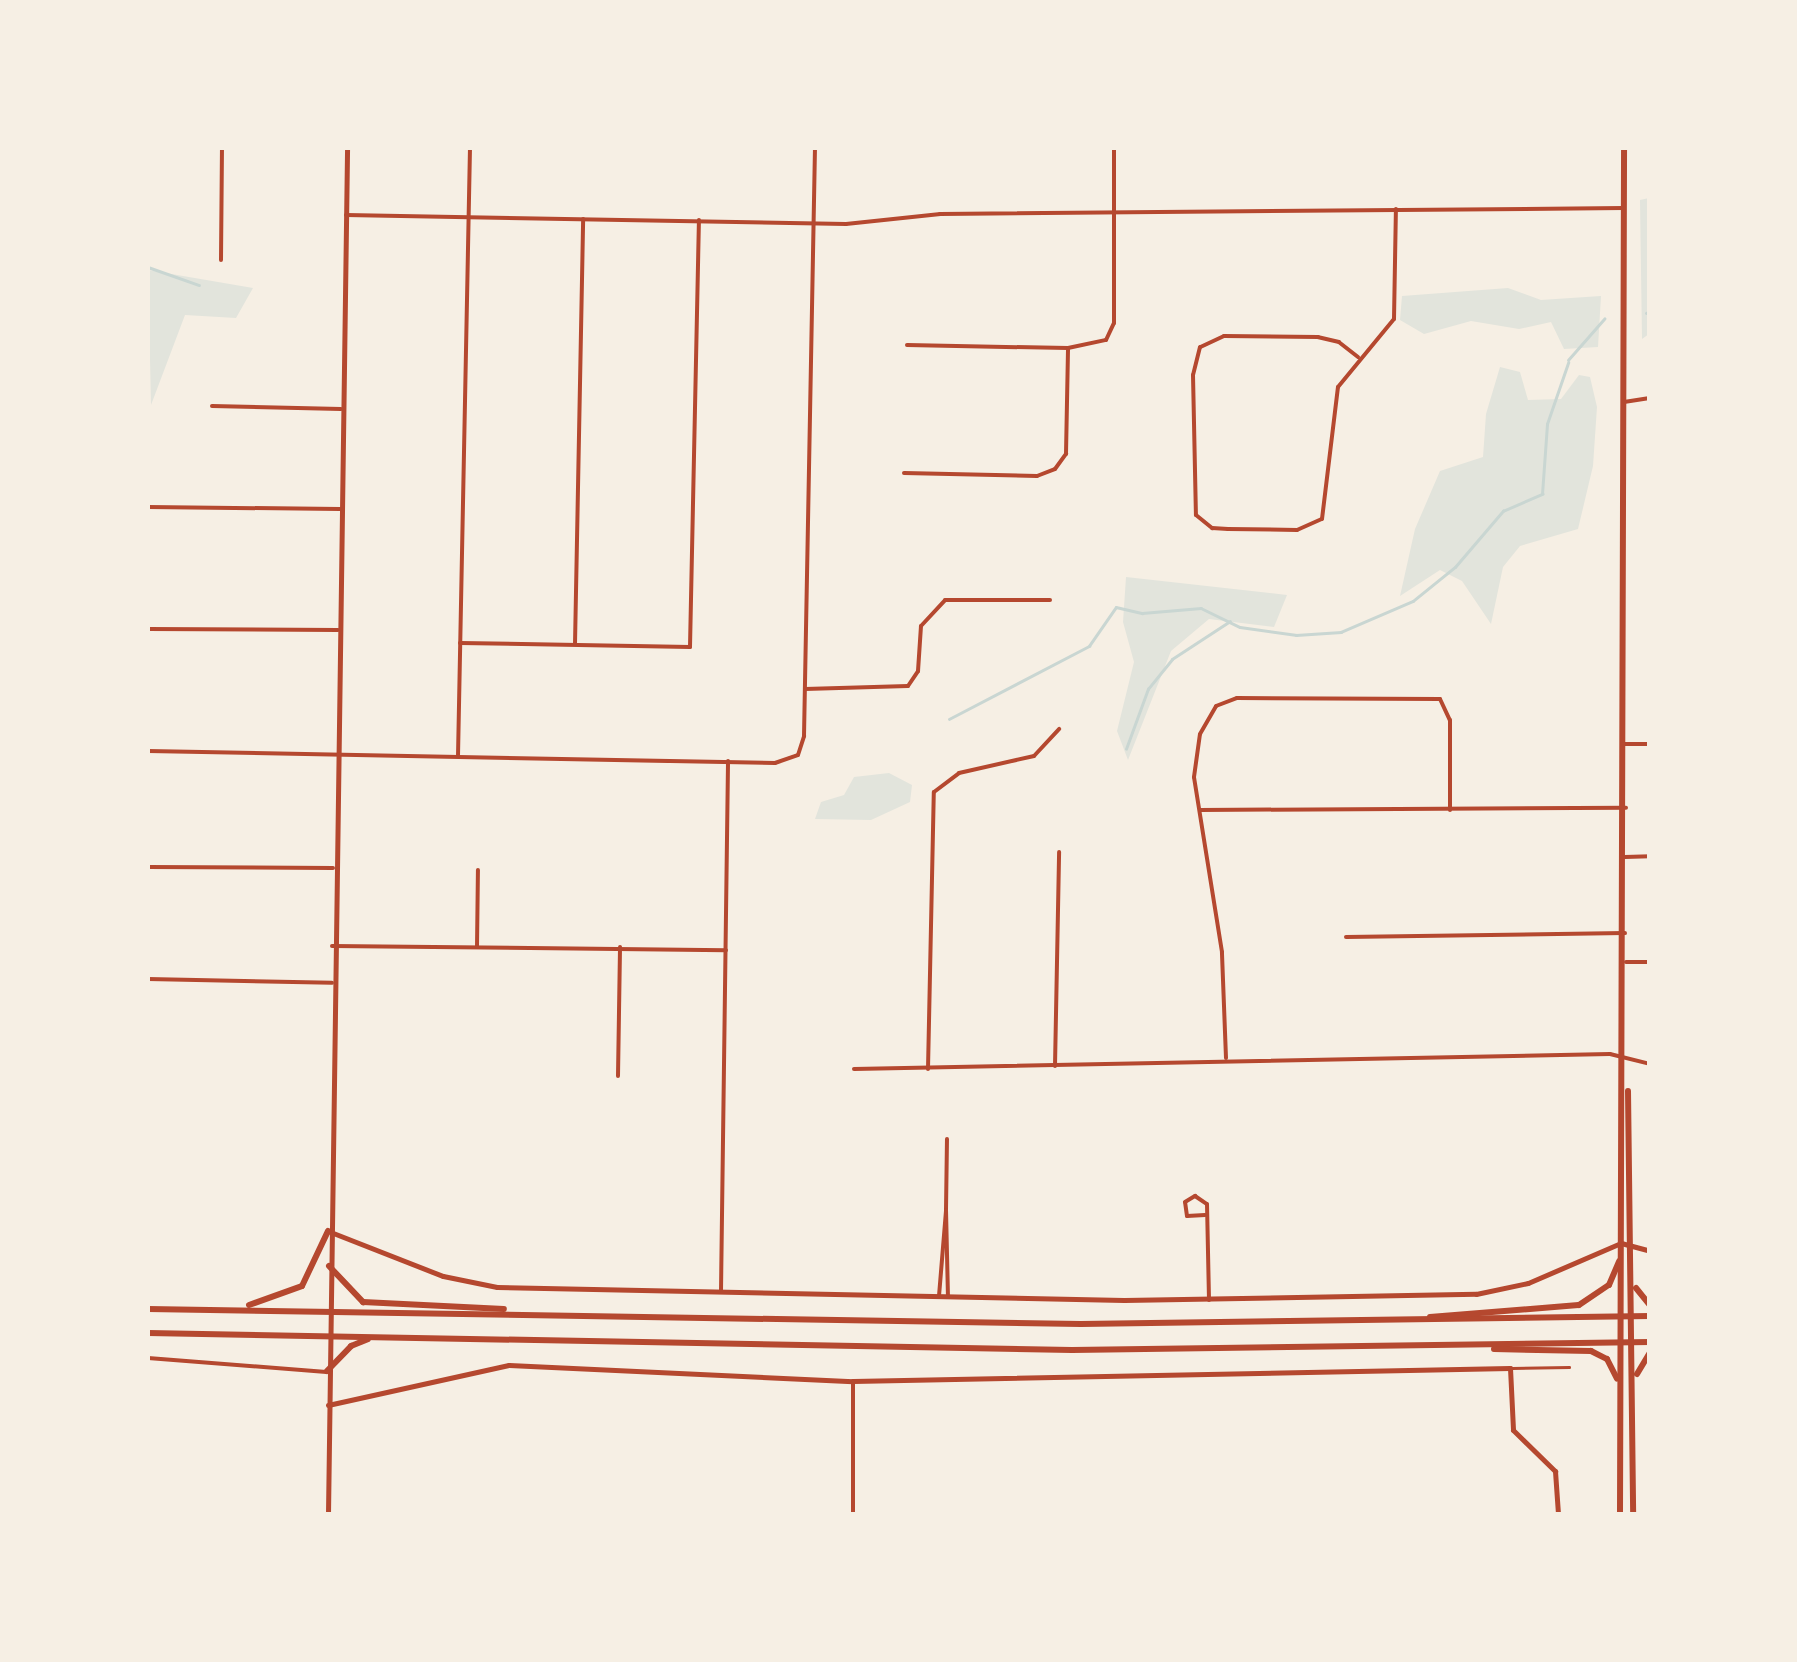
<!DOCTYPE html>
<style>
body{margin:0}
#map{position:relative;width:1797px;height:1662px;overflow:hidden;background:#f6efe4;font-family:"Work Sans",sans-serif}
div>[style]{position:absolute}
.green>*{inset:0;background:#e2e4dc}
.stream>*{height:2.5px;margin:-1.25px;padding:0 1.25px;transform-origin:1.25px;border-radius:1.25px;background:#c9d6d2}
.service>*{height:2.5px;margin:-1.25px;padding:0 1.25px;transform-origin:1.25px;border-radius:1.25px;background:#b5482f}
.minor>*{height:4px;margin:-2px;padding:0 2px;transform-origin:2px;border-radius:2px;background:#b5482f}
.tertiary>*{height:5px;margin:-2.5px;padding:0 2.5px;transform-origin:2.5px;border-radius:2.5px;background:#b5482f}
.secondary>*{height:6px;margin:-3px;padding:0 3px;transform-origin:3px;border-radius:3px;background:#b5482f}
span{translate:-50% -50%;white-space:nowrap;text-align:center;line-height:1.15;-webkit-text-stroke:10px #f6efe4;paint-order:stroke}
.frame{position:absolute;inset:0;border:150px solid #f6efe4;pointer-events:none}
</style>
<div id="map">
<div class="green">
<i style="clip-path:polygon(1649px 198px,1649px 334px,1642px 339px,1640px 200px)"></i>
<i style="clip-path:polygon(148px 270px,253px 288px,236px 318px,185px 315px,151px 405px)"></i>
<i style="clip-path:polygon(1508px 288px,1541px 300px,1601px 296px,1598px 347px,1564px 349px,1551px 322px,1519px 329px,1471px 321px,1424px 334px,1400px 320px,1402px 296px)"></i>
<i style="clip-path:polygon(1500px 367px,1520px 372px,1528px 400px,1561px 399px,1579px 375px,1590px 377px,1597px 407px,1593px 466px,1578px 529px,1520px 546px,1503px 567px,1491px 624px,1462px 581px,1440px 570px,1400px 596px,1415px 529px,1440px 471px,1483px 457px,1486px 414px)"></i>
<i style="clip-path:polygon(1126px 577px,1287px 595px,1274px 627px,1209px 619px,1171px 651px,1128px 760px,1117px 731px,1134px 662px,1123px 622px)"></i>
<i style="clip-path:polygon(889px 773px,912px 785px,910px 802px,871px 820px,815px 819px,821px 802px,844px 795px,854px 777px)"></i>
</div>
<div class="stream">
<i style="left:148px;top:267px;width:54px;rotate:19.4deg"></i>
<i style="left:1646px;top:313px;width:4px;rotate:-27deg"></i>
<i style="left:1568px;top:360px;width:55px;rotate:-48.7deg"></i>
<i style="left:949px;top:719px;width:158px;rotate:-27.5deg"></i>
<i style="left:1089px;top:646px;width:47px;rotate:-55.3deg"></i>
<i style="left:1116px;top:607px;width:27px;rotate:13deg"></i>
<i style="left:1142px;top:613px;width:59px;rotate:-4.8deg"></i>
<i style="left:1201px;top:608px;width:43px;rotate:26deg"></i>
<i style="left:1240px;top:627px;width:57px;rotate:8.1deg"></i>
<i style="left:1296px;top:635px;width:45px;rotate:-3.8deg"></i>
<i style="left:1341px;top:632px;width:78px;rotate:-23.3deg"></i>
<i style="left:1413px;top:601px;width:54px;rotate:-39deg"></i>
<i style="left:1455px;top:567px;width:74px;rotate:-49.4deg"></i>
<i style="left:1503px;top:511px;width:43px;rotate:-23.6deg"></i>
<i style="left:1542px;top:494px;width:70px;rotate:-85.9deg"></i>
<i style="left:1547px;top:424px;width:65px;rotate:-71deg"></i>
<i style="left:1126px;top:749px;width:64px;rotate:-69.9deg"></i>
<i style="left:1148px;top:689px;width:38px;rotate:-51deg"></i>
<i style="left:1172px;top:659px;width:69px;rotate:-33.2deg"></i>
</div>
<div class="service">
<i style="left:1512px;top:1368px;width:57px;rotate:-1deg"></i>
</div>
<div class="minor">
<i style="left:346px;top:215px;width:500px;rotate:1.03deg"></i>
<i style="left:846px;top:224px;width:95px;rotate:-6.1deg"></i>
<i style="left:940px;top:214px;width:684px;rotate:-0.5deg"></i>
<i style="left:221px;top:260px;width:112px;rotate:-89.5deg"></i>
<i style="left:907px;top:345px;width:161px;rotate:1.1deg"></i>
<i style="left:1068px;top:348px;width:39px;rotate:-12deg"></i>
<i style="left:1106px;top:340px;width:19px;rotate:-65deg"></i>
<i style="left:1114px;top:323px;width:175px;rotate:-90deg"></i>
<i style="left:1358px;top:357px;width:24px;rotate:-142deg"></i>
<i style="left:1339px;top:342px;width:22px;rotate:-167deg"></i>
<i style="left:1318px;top:337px;width:94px;rotate:-179.4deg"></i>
<i style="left:1224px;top:336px;width:26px;rotate:155deg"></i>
<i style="left:1200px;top:347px;width:29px;rotate:104deg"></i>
<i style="left:1193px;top:375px;width:140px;rotate:88.8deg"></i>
<i style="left:1196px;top:515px;width:21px;rotate:39deg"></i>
<i style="left:1212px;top:528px;width:16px;rotate:4deg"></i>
<i style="left:1228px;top:529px;width:69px;rotate:0.8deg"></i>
<i style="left:1297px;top:530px;width:27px;rotate:-24deg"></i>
<i style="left:1322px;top:519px;width:133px;rotate:-83.1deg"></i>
<i style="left:1338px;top:387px;width:88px;rotate:-50.5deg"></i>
<i style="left:1394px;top:319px;width:110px;rotate:-89deg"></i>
<i style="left:1624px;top:402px;width:26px;rotate:-9deg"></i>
<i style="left:212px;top:406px;width:129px;rotate:1.3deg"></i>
<i style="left:904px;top:473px;width:133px;rotate:1.3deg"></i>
<i style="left:1037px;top:476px;width:19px;rotate:-21deg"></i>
<i style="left:1055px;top:469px;width:19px;rotate:-54deg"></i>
<i style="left:1066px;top:454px;width:106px;rotate:-88.9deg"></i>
<i style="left:148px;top:507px;width:192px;rotate:0.6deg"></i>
<i style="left:148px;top:629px;width:190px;rotate:0.3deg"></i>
<i style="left:460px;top:643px;width:230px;rotate:1deg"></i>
<i style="left:690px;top:647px;width:427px;rotate:-88.8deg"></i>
<i style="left:575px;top:644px;width:425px;rotate:-88.9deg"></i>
<i style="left:805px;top:689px;width:103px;rotate:-1.7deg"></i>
<i style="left:908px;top:686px;width:18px;rotate:-56deg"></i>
<i style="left:918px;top:671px;width:45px;rotate:-86.2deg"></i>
<i style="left:921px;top:626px;width:35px;rotate:-47deg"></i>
<i style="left:945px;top:600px;width:105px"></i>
<i style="left:1625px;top:744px;width:25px"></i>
<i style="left:148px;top:751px;width:627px;rotate:1.1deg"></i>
<i style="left:775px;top:763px;width:24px;rotate:-19deg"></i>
<i style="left:798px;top:755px;width:20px;rotate:-72deg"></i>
<i style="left:804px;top:736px;width:588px;rotate:-88.93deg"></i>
<i style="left:458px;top:756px;width:608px;rotate:-88.87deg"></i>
<i style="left:1200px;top:810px;width:426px;rotate:-0.3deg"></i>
<i style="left:1625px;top:857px;width:25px;rotate:-2deg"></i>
<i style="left:148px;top:867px;width:185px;rotate:0.3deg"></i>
<i style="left:1346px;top:937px;width:279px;rotate:-0.8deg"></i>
<i style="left:332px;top:946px;width:394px;rotate:0.6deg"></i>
<i style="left:477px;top:947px;width:77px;rotate:-89.3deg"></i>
<i style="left:1626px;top:962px;width:24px"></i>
<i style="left:148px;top:979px;width:184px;rotate:1.2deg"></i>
<i style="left:1226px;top:1058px;width:106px;rotate:-92.2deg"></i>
<i style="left:1222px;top:952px;width:177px;rotate:-99.1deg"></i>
<i style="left:1194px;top:777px;width:43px;rotate:-82.1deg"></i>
<i style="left:1200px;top:734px;width:32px;rotate:-60deg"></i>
<i style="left:1216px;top:706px;width:22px;rotate:-21deg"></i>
<i style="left:1237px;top:698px;width:203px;rotate:0.3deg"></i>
<i style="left:1440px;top:699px;width:23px;rotate:65deg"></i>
<i style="left:1450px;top:720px;width:90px;rotate:90deg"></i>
<i style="left:1055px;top:1066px;width:214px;rotate:-88.9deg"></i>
<i style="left:854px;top:1069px;width:756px;rotate:-1.14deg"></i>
<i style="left:1610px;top:1054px;width:41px;rotate:14deg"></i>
<i style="left:928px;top:1069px;width:277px;rotate:-88.8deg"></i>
<i style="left:934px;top:792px;width:31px;rotate:-37deg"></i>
<i style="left:959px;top:773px;width:77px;rotate:-12.8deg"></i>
<i style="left:1034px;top:756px;width:37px;rotate:-47deg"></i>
<i style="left:618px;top:1076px;width:129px;rotate:-89.1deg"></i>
<i style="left:946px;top:1210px;width:71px;rotate:-89.2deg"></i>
<i style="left:1205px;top:1215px;width:18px;rotate:177deg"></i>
<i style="left:1187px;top:1216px;width:14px;rotate:-98deg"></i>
<i style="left:1185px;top:1202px;width:12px;rotate:-31deg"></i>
<i style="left:1195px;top:1196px;width:14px;rotate:34deg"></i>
<i style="left:1207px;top:1204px;width:96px;rotate:88.8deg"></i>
<i style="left:721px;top:1291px;width:530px;rotate:-89.24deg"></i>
<i style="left:939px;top:1296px;width:86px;rotate:-85.3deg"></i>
<i style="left:946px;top:1210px;width:87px;rotate:88.7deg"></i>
<i style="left:148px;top:1358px;width:179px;rotate:4.5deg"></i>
<i style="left:853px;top:1514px;width:133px;rotate:-90deg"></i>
</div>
<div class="tertiary">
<i style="left:328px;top:1231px;width:123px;rotate:21.4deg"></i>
<i style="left:443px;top:1276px;width:55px;rotate:11.5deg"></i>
<i style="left:497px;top:1287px;width:627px;rotate:1.19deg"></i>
<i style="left:1124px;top:1300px;width:352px;rotate:-1deg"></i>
<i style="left:1476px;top:1294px;width:53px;rotate:-11.9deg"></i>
<i style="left:1528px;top:1283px;width:101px;rotate:-23.3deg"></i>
<i style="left:1621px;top:1243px;width:30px;rotate:15deg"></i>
<i style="left:328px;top:1405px;width:185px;rotate:-12.5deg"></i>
<i style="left:509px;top:1365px;width:344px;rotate:2.7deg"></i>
<i style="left:853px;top:1381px;width:657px;rotate:-1.13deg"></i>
<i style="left:1510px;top:1368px;width:62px;rotate:87.2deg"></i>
<i style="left:1513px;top:1430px;width:59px;rotate:44.3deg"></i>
<i style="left:1555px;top:1471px;width:43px;rotate:86deg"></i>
<i style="left:328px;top:1514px;width:1366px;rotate:-89.2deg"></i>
</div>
<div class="secondary">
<i style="left:1628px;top:1091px;width:423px;rotate:89.3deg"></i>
<i style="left:329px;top:1266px;width:50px;rotate:46.6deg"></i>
<i style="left:363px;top:1302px;width:141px;rotate:2.8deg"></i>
<i style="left:1636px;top:1288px;width:22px;rotate:51deg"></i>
<i style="left:249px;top:1305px;width:56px;rotate:-19.7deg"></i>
<i style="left:302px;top:1286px;width:61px;rotate:-64.7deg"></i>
<i style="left:148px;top:1309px;width:933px;rotate:0.92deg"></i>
<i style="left:1081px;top:1324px;width:569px;rotate:-0.81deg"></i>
<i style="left:1430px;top:1317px;width:149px;rotate:-4.6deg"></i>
<i style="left:1579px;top:1305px;width:36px;rotate:-34deg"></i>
<i style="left:1609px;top:1285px;width:26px;rotate:-67deg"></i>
<i style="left:148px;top:1333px;width:924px;rotate:1.05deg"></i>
<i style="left:1072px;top:1350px;width:578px;rotate:-0.79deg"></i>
<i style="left:1494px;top:1349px;width:97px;rotate:1.2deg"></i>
<i style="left:1591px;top:1351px;width:18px;rotate:27deg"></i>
<i style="left:1607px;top:1359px;width:22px;rotate:63deg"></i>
<i style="left:327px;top:1371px;width:35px;rotate:-46deg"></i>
<i style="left:351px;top:1346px;width:18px;rotate:-22deg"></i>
<i style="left:1637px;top:1374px;width:26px;rotate:-59deg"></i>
<i style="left:1620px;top:1514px;width:1366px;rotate:-89.83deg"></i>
</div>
<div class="frame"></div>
</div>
